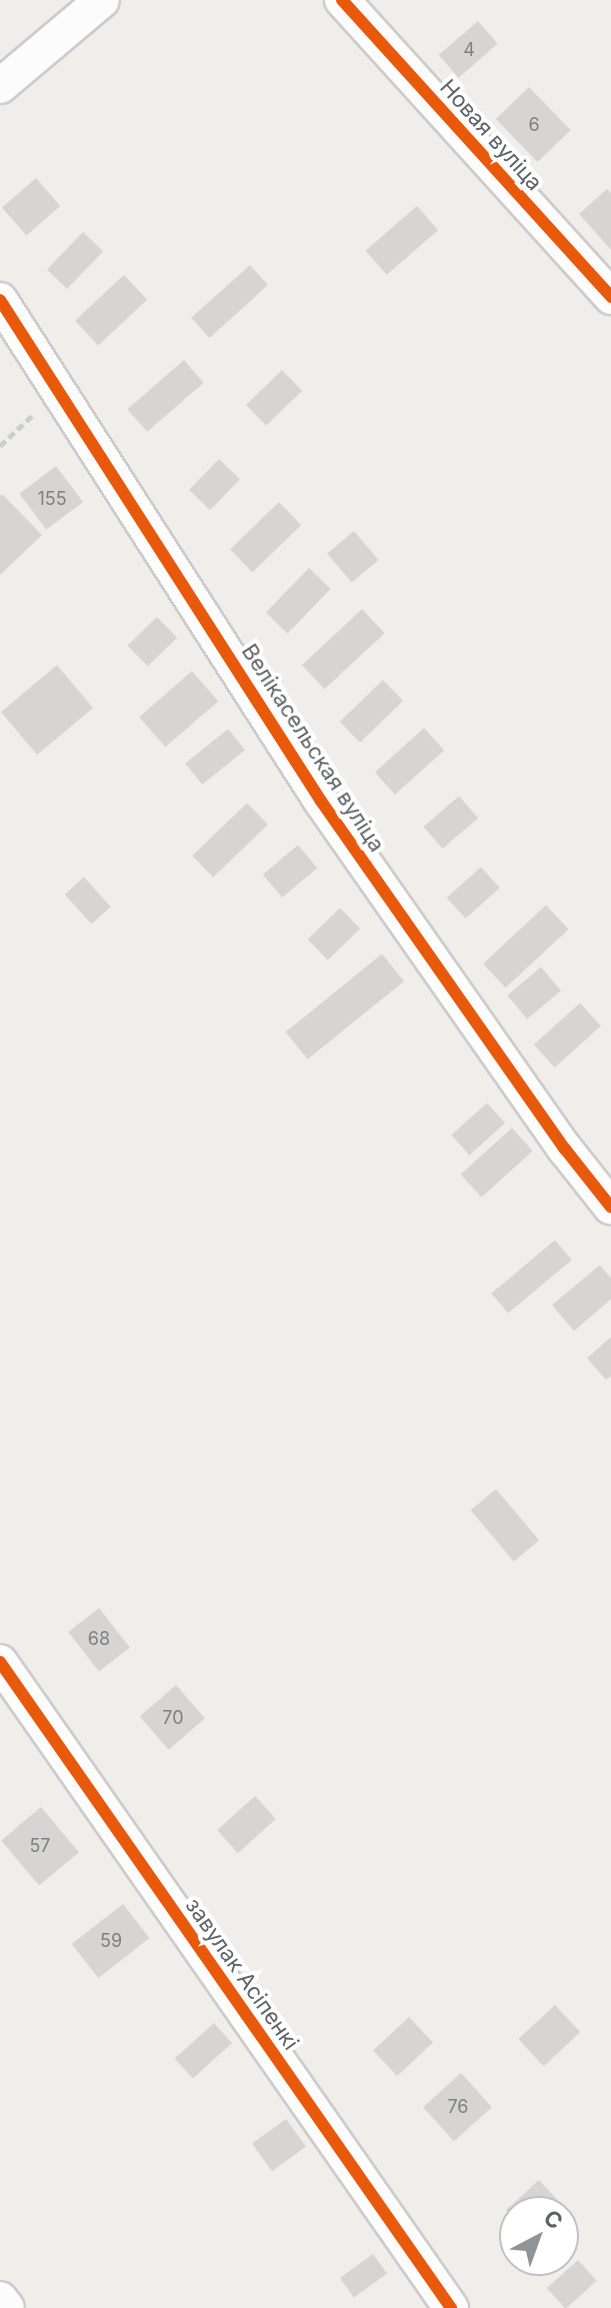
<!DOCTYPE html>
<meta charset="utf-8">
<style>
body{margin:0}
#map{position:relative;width:611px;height:2308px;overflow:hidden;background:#efeeea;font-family:Inter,sans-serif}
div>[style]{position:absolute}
.building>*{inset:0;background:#d6d5d3;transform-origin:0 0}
.path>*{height:5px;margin-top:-2.5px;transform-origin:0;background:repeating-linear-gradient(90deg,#cacfcc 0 8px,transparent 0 12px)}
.roads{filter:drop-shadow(2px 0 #cbcccc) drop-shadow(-2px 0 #cbcccc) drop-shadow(0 2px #cbcccc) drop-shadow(0 -2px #cbcccc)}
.street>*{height:34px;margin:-17px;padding:0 17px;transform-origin:17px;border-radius:17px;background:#fdfcfc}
.cycleway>*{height:12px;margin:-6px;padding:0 6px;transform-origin:6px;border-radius:6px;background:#e8590c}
span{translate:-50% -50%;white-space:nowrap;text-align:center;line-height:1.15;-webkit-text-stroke:8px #fff;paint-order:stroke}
.number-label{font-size:18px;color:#7e8184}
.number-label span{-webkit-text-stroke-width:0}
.street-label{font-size:22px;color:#5f6368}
.north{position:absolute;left:499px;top:2196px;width:80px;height:80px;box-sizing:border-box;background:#fff;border:2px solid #bfc1c3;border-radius:50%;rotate:41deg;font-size:22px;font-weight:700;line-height:32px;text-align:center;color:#5f6368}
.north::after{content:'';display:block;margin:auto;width:28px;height:36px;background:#919496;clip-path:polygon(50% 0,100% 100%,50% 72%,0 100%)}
</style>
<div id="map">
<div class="building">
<i style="left:478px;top:21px;width:30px;height:52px;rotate:49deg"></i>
<i style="left:529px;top:87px;width:60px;height:46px;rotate:46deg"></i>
<i style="left:36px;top:178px;width:37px;height:45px;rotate:49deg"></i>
<i style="clip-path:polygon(607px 189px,611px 193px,611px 250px,579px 214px)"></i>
<i style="left:417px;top:206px;width:32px;height:68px;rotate:49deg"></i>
<i style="left:83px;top:232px;width:28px;height:52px;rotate:44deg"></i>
<i style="left:250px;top:265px;width:27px;height:79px;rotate:48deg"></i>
<i style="left:124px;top:275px;width:34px;height:67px;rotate:47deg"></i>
<i style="left:184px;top:360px;width:30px;height:75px;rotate:49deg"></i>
<i style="left:282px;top:370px;width:29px;height:50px;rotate:46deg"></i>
<i style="left:219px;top:459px;width:29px;height:43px;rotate:44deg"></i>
<i style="left:56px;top:466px;width:45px;height:46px;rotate:53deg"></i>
<i style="clip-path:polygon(2px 494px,42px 535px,0 575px,0 496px)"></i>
<i style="left:279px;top:502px;width:32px;height:68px;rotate:46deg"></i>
<i style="left:354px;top:531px;width:38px;height:35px;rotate:50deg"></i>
<i style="left:309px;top:568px;width:30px;height:62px;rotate:44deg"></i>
<i style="left:362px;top:609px;width:33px;height:82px;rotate:47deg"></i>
<i style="left:157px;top:617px;width:29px;height:41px;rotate:46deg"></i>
<i style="left:57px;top:665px;width:56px;height:73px;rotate:50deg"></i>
<i style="left:192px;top:671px;width:40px;height:70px;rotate:49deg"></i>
<i style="left:383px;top:680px;width:29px;height:60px;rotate:46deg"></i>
<i style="left:424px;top:728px;width:30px;height:66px;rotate:48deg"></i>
<i style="left:228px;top:729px;width:27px;height:55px;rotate:51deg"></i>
<i style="left:459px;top:796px;width:29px;height:47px;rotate:49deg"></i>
<i style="left:247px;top:803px;width:30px;height:76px;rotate:46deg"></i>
<i style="left:298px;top:845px;width:30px;height:46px;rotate:50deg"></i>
<i style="left:481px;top:867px;width:28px;height:46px;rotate:48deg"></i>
<i style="left:84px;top:877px;width:40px;height:26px;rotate:48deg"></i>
<i style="left:546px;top:905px;width:33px;height:86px;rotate:47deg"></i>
<i style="left:340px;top:908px;width:29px;height:45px;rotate:46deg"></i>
<i style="left:382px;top:954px;width:35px;height:124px;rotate:51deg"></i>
<i style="left:541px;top:967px;width:31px;height:44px;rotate:50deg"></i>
<i style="left:580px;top:1003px;width:31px;height:62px;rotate:48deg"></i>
<i style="left:487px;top:1103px;width:27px;height:48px;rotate:48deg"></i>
<i style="left:512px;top:1128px;width:31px;height:69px;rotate:48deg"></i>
<i style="left:555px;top:1240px;width:26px;height:83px;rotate:50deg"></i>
<i style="clip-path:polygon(600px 1265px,611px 1278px,611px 1299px,574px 1331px,552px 1305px)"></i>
<i style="clip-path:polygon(611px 1337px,611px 1376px,606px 1380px,587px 1358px)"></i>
<i style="left:496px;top:1489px;width:67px;height:33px;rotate:50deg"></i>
<i style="left:99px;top:1608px;width:50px;height:39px;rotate:52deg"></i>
<i style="left:176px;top:1685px;width:44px;height:48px;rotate:49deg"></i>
<i style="left:255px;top:1796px;width:31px;height:51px;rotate:48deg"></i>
<i style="left:41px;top:1807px;width:59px;height:52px;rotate:50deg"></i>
<i style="left:123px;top:1904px;width:43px;height:65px;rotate:52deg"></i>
<i style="left:555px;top:2005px;width:37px;height:50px;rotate:47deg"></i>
<i style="left:409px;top:2017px;width:35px;height:49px;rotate:47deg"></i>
<i style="left:214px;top:2023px;width:27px;height:53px;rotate:48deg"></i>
<i style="left:461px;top:2073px;width:46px;height:51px;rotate:48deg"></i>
<i style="left:286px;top:2119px;width:34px;height:42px;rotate:54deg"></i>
<i style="clip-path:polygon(539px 2180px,567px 2210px,515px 2212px,515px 2221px,506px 2210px)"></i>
<i style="left:373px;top:2254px;width:24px;height:41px;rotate:54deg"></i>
<i style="left:578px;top:2260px;width:28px;height:42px;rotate:48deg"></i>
</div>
<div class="path">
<i style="left:0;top:446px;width:47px;rotate:-43.3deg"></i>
</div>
<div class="roads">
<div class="street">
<i style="left:342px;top:0;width:401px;rotate:47.8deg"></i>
<i style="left:0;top:86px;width:133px;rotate:-40.1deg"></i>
<i style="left:0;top:300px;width:595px;rotate:57.35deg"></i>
<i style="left:321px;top:801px;width:425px;rotate:55deg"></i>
<i style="left:565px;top:1149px;width:74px;rotate:51.6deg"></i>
<i style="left:0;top:1662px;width:788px;rotate:55.08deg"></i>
<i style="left:0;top:2299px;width:11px;rotate:52deg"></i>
</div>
</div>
<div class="cycleway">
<i style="left:342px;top:0;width:401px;rotate:47.8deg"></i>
<i style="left:0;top:300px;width:595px;rotate:57.35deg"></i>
<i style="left:321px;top:801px;width:425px;rotate:55deg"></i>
<i style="left:565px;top:1149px;width:74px;rotate:51.6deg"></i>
<i style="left:0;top:1662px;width:788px;rotate:55.08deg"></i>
</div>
<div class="number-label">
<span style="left:469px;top:50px">4</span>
<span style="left:534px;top:125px">6</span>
<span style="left:52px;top:499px">155</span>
<span style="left:99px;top:1639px">68</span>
<span style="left:173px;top:1718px">70</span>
<span style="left:40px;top:1846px">57</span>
<span style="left:111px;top:1941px">59</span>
<span style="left:458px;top:2107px">76</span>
</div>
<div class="street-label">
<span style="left:491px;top:135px;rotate:48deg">Новая вуліца</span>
<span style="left:313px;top:748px;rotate:57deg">Велікасельская вуліца</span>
<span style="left:242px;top:1974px;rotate:55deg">завулак Асіпенкі</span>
</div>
<div class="north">С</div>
</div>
